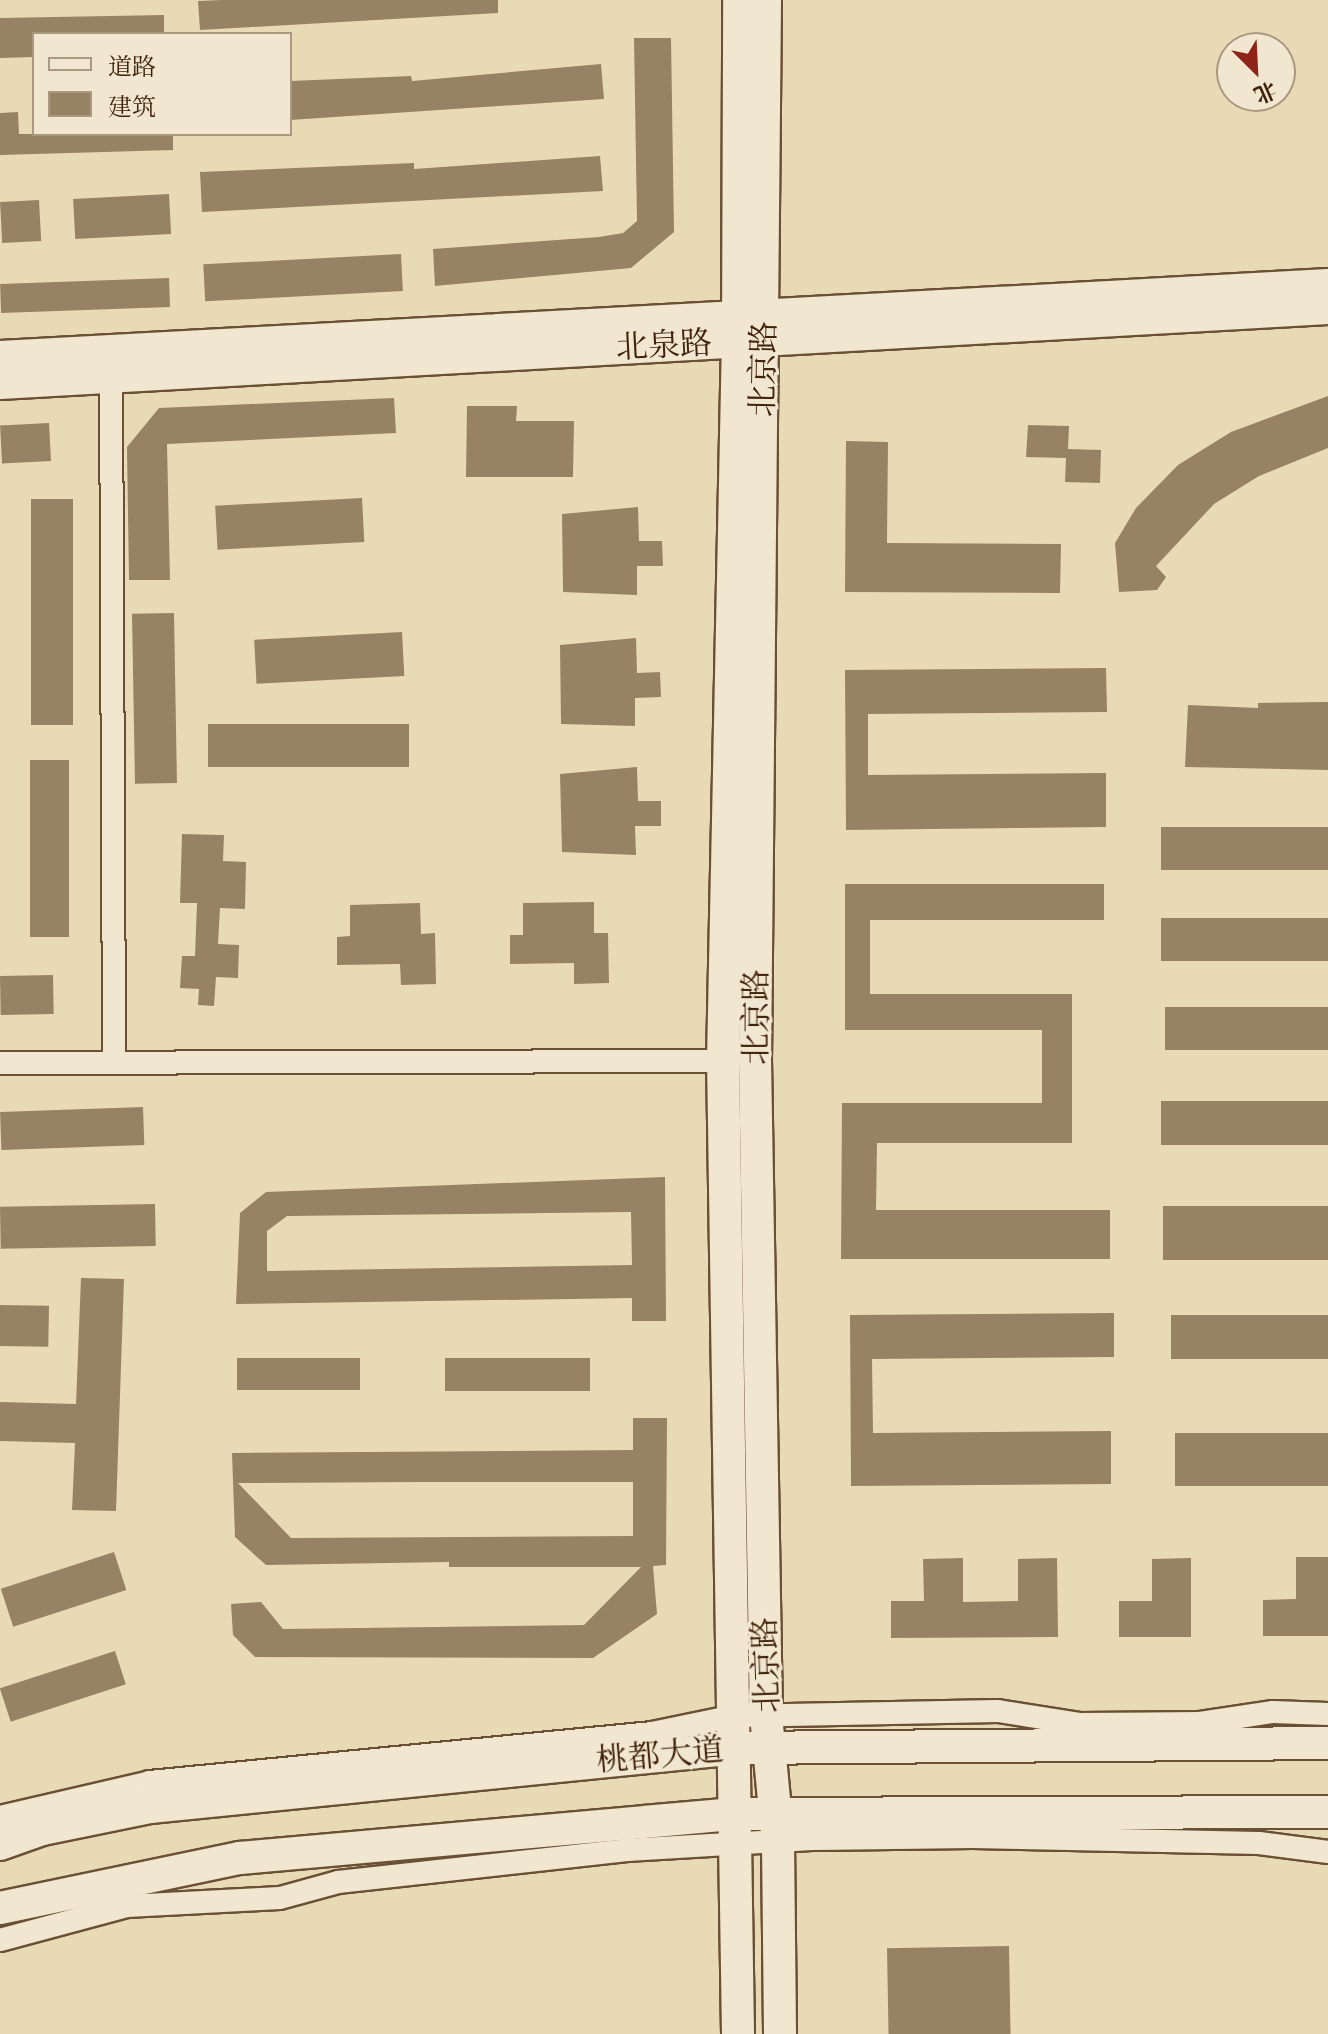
<!DOCTYPE html>
<meta charset="utf-8">
<style>
body{margin:0}
#map{position:relative;width:1328px;height:2034px;overflow:hidden;background:#e9dab6;font-family:"EB Garamond","Noto Serif SC",serif}
div>[style]{position:absolute}
.building>*{inset:0;background:#988264;transform-origin:0 0}
.roads{filter:drop-shadow(2px 0 #6b5036) drop-shadow(-2px 0 #6b5036) drop-shadow(0 2px #6b5036) drop-shadow(0 -2px #6b5036)}
.street>*{height:22px;margin:-11px;padding:0 11px;transform-origin:11px;border-radius:11px;background:#f1e7d0}
.secondary>*{height:32px;margin:-16px;padding:0 16px;transform-origin:16px;border-radius:16px;background:#f1e7d0}
span{translate:-50% -50%;white-space:nowrap;text-align:center;line-height:1.15;-webkit-text-stroke:6px #f1e7d0;paint-order:stroke}
.street-label{font-size:32px;color:#41220b}
.legend{position:absolute;left:32px;top:32px;width:260px;height:104px;box-sizing:border-box;background:#f1e7d0;border:2px solid #ab9881;margin:0;padding:10px 14px;list-style:none;font-size:24px;color:#41220b}
.legend li{display:flex;align-items:center;gap:16px;height:40px}
.legend b{width:40px;border:2px solid #ab9881}
.north{position:absolute;left:1216px;top:32px;width:80px;height:80px;box-sizing:border-box;background:#f1e7d0;border:2px solid #ab9881;border-radius:50%;rotate:156deg;font-size:22px;font-weight:700;line-height:32px;text-align:center;color:#41220b}
.north::after{content:'';display:block;margin:auto;width:28px;height:36px;background:#8f2418;clip-path:polygon(50% 0,100% 100%,50% 72%,0 100%)}
</style>
<div id="map">
<div class="building">
<i style="clip-path:polygon(222px 0,498px 0,498px 13px,200px 30px,198px 1px)"></i>
<i style="clip-path:polygon(164px 15px,164px 34px,34px 34px,34px 57px,0 58px,0 18px)"></i>
<i style="clip-path:polygon(634px 38px,671px 38px,674px 232px,631px 268px,435px 286px,433px 249px,599px 237px,623px 233px,637px 221px)"></i>
<i style="clip-path:polygon(601px 64px,604px 99px,290px 120px,290px 81px,411px 76px,412px 81px)"></i>
<i style="clip-path:polygon(18px 112px,19px 134px,173px 134px,173px 150px,0 155px,0 113px)"></i>
<i style="clip-path:polygon(600px 156px,603px 191px,202px 212px,200px 172px,414px 163px,414px 169px)"></i>
<i style="left:169px;top:194px;width:40px;height:96px;rotate:87deg"></i>
<i style="left:39px;top:200px;width:41px;height:39px;rotate:87deg"></i>
<i style="left:401px;top:254px;width:37px;height:198px;rotate:87deg"></i>
<i style="left:169px;top:278px;width:29px;height:169px;rotate:88deg"></i>
<i style="clip-path:polygon(1328px 396px,1328px 448px,1259px 476px,1214px 504px,1156px 566px,1166px 577px,1157px 590px,1119px 592px,1115px 543px,1136px 508px,1178px 465px,1231px 432px)"></i>
<i style="clip-path:polygon(394px 398px,396px 433px,167px 444px,170px 580px,129px 580px,127px 447px,159px 408px)"></i>
<i style="clip-path:polygon(467px 406px,517px 406px,516px 421px,574px 421px,573px 477px,466px 477px)"></i>
<i style="left:49px;top:423px;width:38px;height:49px;rotate:87deg"></i>
<i style="clip-path:polygon(1028px 425px,1069px 426px,1068px 449px,1101px 450px,1100px 483px,1065px 482px,1066px 458px,1026px 457px)"></i>
<i style="clip-path:polygon(846px 441px,888px 442px,887px 543px,1061px 544px,1060px 593px,845px 592px)"></i>
<i style="left:362px;top:498px;width:44px;height:147px;rotate:87deg"></i>
<i style="left:31px;top:499px;width:42px;height:226px"></i>
<i style="clip-path:polygon(638px 507px,639px 541px,662px 541px,663px 566px,637px 566px,637px 595px,563px 592px,562px 514px)"></i>
<i style="left:174px;top:613px;width:170px;height:42px;rotate:89deg"></i>
<i style="left:402px;top:632px;width:44px;height:148px;rotate:87deg"></i>
<i style="clip-path:polygon(636px 638px,637px 673px,660px 672px,661px 697px,635px 698px,635px 726px,561px 724px,560px 645px)"></i>
<i style="clip-path:polygon(1106px 668px,1107px 712px,868px 714px,868px 775px,1106px 773px,1106px 827px,846px 830px,845px 670px)"></i>
<i style="clip-path:polygon(1328px 702px,1328px 770px,1185px 767px,1188px 705px,1258px 708px,1258px 703px)"></i>
<i style="left:409px;top:724px;width:43px;height:201px;rotate:90deg"></i>
<i style="left:69px;top:760px;width:177px;height:39px;rotate:90deg"></i>
<i style="clip-path:polygon(637px 767px,638px 801px,661px 801px,661px 826px,635px 826px,636px 855px,562px 852px,560px 774px)"></i>
<i style="left:1328px;top:827px;width:43px;height:167px;rotate:90deg"></i>
<i style="clip-path:polygon(182px 834px,224px 835px,223px 861px,246px 862px,245px 909px,220px 908px,218px 944px,239px 945px,238px 978px,216px 977px,214px 1006px,198px 1005px,199px 989px,180px 988px,182px 956px,195px 956px,197px 903px,180px 903px)"></i>
<i style="clip-path:polygon(845px 884px,1104px 884px,1104px 920px,870px 920px,870px 994px,1072px 994px,1072px 1143px,877px 1143px,876px 1210px,1110px 1210px,1110px 1259px,841px 1259px,842px 1103px,1042px 1103px,1042px 1030px,845px 1030px)"></i>
<i style="clip-path:polygon(594px 902px,594px 933px,608px 933px,609px 983px,574px 984px,574px 963px,510px 964px,510px 935px,523px 935px,523px 903px)"></i>
<i style="clip-path:polygon(420px 903px,421px 934px,435px 933px,436px 984px,401px 985px,400px 964px,337px 965px,337px 937px,350px 936px,350px 905px)"></i>
<i style="left:1161px;top:918px;width:167px;height:43px"></i>
<i style="left:53px;top:975px;width:39px;height:53px;rotate:89deg"></i>
<i style="left:1165px;top:1007px;width:163px;height:43px"></i>
<i style="left:1328px;top:1101px;width:44px;height:167px;rotate:90deg"></i>
<i style="left:143px;top:1107px;width:38px;height:143px;rotate:88deg"></i>
<i style="clip-path:polygon(evenodd,665px 1177px,666px 1321px,632px 1321px,632px 1298px,236px 1304px,240px 1213px,266px 1192px,665px 1177px,631px 1212px,632px 1265px,267px 1271px,267px 1231px,287px 1216px,631px 1212px)"></i>
<i style="left:155px;top:1204px;width:42px;height:155px;rotate:89deg"></i>
<i style="left:1328px;top:1206px;width:54px;height:165px;rotate:90deg"></i>
<i style="clip-path:polygon(81px 1278px,124px 1279px,116px 1511px,72px 1510px,75px 1443px,0 1441px,0 1402px,76px 1404px)"></i>
<i style="left:0;top:1305px;width:49px;height:41px;rotate:1deg"></i>
<i style="clip-path:polygon(1114px 1313px,1114px 1357px,872px 1359px,873px 1433px,1111px 1431px,1111px 1484px,851px 1486px,850px 1315px)"></i>
<i style="left:1328px;top:1315px;width:44px;height:157px;rotate:90deg"></i>
<i style="left:237px;top:1358px;width:123px;height:32px"></i>
<i style="left:445px;top:1358px;width:145px;height:33px"></i>
<i style="clip-path:polygon(evenodd,633px 1418px,667px 1418px,666px 1565px,653px 1566px,657px 1614px,593px 1658px,255px 1657px,233px 1635px,231px 1604px,261px 1602px,283px 1629px,584px 1625px,641px 1567px,449px 1567px,449px 1562px,266px 1565px,235px 1537px,232px 1453px,633px 1450px,633px 1418px,421px 1482px,633px 1482px,633px 1536px,291px 1538px,238px 1483px,421px 1482px)"></i>
<i style="left:1328px;top:1433px;width:53px;height:153px;rotate:90deg"></i>
<i style="left:114px;top:1552px;width:40px;height:119px;rotate:72deg"></i>
<i style="clip-path:polygon(1296px 1557px,1328px 1557px,1328px 1636px,1263px 1636px,1263px 1600px,1296px 1599px)"></i>
<i style="clip-path:polygon(963px 1558px,963px 1602px,1018px 1601px,1018px 1559px,1057px 1558px,1058px 1637px,891px 1638px,891px 1601px,924px 1601px,923px 1559px)"></i>
<i style="clip-path:polygon(1191px 1558px,1191px 1637px,1119px 1637px,1119px 1601px,1152px 1601px,1152px 1559px)"></i>
<i style="left:115px;top:1651px;width:35px;height:121px;rotate:72deg"></i>
<i style="left:1009px;top:1946px;width:88px;height:122px;rotate:89deg"></i>
</div>
<div class="roads">
<div class="street">
<i style="left:111px;top:365px;width:698px;rotate:89.75deg"></i>
<i style="left:0;top:1063px;width:723px;rotate:-0.16deg"></i>
<i style="left:0;top:1817px;width:154px;rotate:-13.1deg"></i>
<i style="left:150px;top:1782px;width:504px;rotate:-5.57deg"></i>
<i style="left:652px;top:1733px;width:84px;rotate:-11.7deg"></i>
<i style="left:734px;top:1716px;width:264px;rotate:-1.1deg"></i>
<i style="left:998px;top:1711px;width:82px;rotate:9.1deg"></i>
<i style="left:1079px;top:1724px;width:121px;rotate:-0.5deg"></i>
<i style="left:1200px;top:1723px;width:74px;rotate:-8.6deg"></i>
<i style="left:1273px;top:1712px;width:55px;rotate:2.1deg"></i>
<i style="left:0;top:1940px;width:131px;rotate:-15deg"></i>
<i style="left:127px;top:1906px;width:153px;rotate:-3deg"></i>
<i style="left:280px;top:1898px;width:60px;rotate:-15.4deg"></i>
<i style="left:338px;top:1882px;width:291px;rotate:-6.3deg"></i>
<i style="left:627px;top:1850px;width:185px;rotate:-3.4deg"></i>
<i style="left:812px;top:1839px;width:161px;rotate:-0.7deg"></i>
<i style="left:973px;top:1837px;width:286px;rotate:1.2deg"></i>
<i style="left:1259px;top:1843px;width:70px;rotate:7.4deg"></i>
</div>
<div class="secondary">
<i style="left:765px;top:0;width:1060px;rotate:90.54deg"></i>
<i style="left:755px;top:1060px;width:655px;rotate:89.04deg"></i>
<i style="left:766px;top:1715px;width:127px;rotate:84.6deg"></i>
<i style="left:778px;top:1841px;width:193px;rotate:89.4deg"></i>
<i style="left:0;top:357px;width:1330px;rotate:-3.1deg"></i>
<i style="left:0;top:383px;width:1330px;rotate:-3.23deg"></i>
<i style="left:0;top:1844px;width:45px;rotate:-19.7deg"></i>
<i style="left:42px;top:1829px;width:110px;rotate:-11.5deg"></i>
<i style="left:150px;top:1807px;width:590px;rotate:-5.74deg"></i>
<i style="left:737px;top:1748px;width:591px;rotate:-0.48deg"></i>
<i style="left:0;top:1908px;width:245px;rotate:-11.8deg"></i>
<i style="left:240px;top:1858px;width:497px;rotate:-5.1deg"></i>
<i style="left:735px;top:1814px;width:593px;rotate:-0.19deg"></i>
<i style="left:738px;top:2034px;width:973px;rotate:-90.88deg"></i>
<i style="left:723px;top:1061px;width:720px;rotate:-88.81deg"></i>
<i style="left:738px;top:341px;width:341px;rotate:-89.8deg"></i>
</div>
</div>
<div class="street-label">
<span style="left:664px;top:345px;rotate:-3deg">北泉路</span>
<span style="left:763px;top:369px;rotate:-89deg">北京路</span>
<span style="left:756px;top:1017px;rotate:-90deg">北京路</span>
<span style="left:766px;top:1665px;rotate:-92deg">北京路</span>
<span style="left:660px;top:1755px;rotate:-5deg">桃都大道</span>
</div>
<ul class="legend">
<li><b style="height:10px;background:#f1e7d0"></b>道路</li>
<li><b style="height:22px;background:#988264"></b>建筑</li>
</ul>
<div class="north">北</div>
</div>
